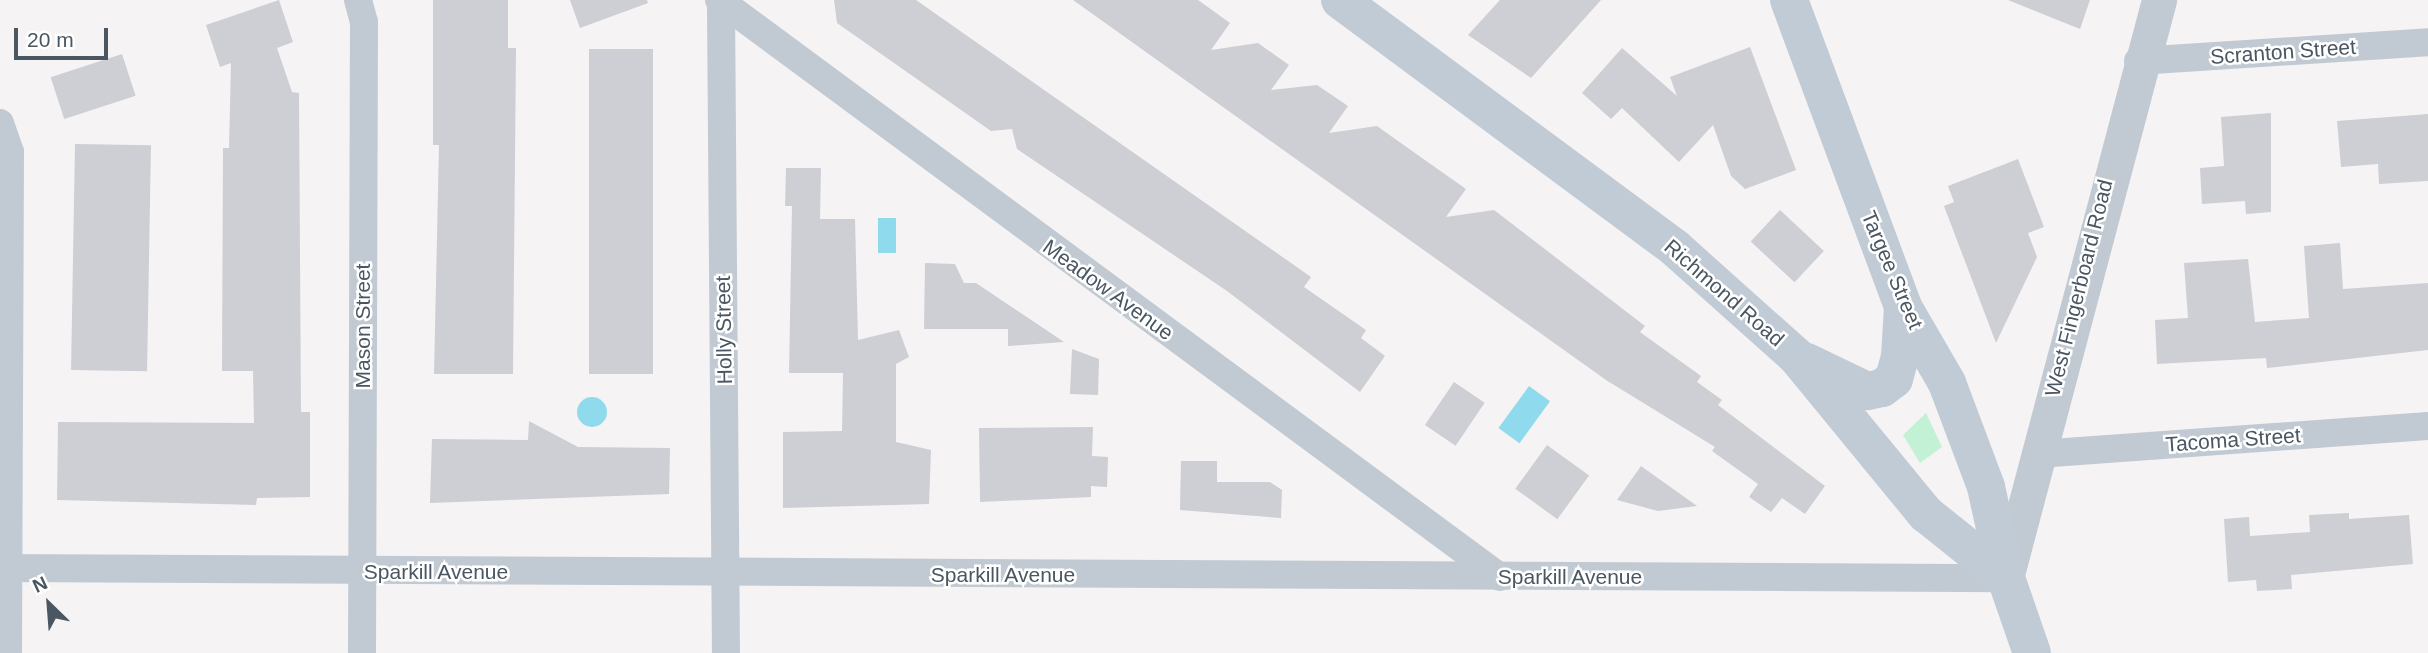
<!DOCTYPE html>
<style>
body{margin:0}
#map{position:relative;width:2428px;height:653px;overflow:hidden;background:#f5f3f3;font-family:Arial,sans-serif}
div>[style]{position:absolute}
.green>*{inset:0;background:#c3f1d5}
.water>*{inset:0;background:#90daee;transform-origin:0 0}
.round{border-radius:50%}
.building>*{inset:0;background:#cdcfd5;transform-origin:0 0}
.minor>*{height:28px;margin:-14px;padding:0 14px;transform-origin:14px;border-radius:14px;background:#c1cad2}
.tertiary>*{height:35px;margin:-17.5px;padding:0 17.5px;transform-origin:17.5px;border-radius:17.5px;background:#c1cad2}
.secondary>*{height:38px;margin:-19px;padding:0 19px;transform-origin:19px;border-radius:19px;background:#c1cbd6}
span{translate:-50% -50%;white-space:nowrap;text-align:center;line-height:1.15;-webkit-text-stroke:5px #fff;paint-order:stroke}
.street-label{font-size:21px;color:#4a5661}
.north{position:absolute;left:14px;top:569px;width:70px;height:70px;-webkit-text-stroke:5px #fff;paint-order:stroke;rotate:335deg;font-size:19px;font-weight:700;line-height:28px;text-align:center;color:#4a5661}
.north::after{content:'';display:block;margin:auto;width:24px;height:32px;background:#4a5661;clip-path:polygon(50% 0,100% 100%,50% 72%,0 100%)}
.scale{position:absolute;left:14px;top:28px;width:94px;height:32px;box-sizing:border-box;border:4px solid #4a5661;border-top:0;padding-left:9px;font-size:21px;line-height:24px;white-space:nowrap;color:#4a5661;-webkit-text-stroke:5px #fff;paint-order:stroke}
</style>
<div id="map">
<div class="green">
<i style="clip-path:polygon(1926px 413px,1942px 447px,1920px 463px,1903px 435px)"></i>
</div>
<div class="water">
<i style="left:878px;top:218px;width:18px;height:35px"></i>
<i style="left:1529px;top:386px;width:26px;height:52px;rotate:36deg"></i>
<i class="round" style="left:577px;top:397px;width:30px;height:30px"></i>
</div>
<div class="building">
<i style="clip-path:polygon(279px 0,293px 42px,277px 48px,292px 92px,299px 93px,301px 412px,310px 412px,310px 497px,257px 498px,256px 505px,57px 500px,58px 422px,254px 423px,253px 371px,222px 371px,223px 148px,229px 148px,231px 63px,220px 67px,206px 25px)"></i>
<i style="clip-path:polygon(433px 0,508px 0,508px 48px,516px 48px,513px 374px,434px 374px,439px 145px,433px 145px)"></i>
<i style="clip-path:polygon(570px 0,647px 0,648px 3px,580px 28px)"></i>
<i style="clip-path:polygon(834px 0,916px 0,1311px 277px,1304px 287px,1366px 330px,1361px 338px,1385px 356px,1360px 392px,1227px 291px,1017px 149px,1012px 129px,991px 131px,837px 23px)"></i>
<i style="clip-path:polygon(1073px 0,1198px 0,1230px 23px,1211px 50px,1258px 43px,1289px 65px,1271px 90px,1317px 85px,1348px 106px,1329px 133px,1377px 126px,1398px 141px,1466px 189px,1446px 217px,1494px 210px,1645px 326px,1640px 332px,1701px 376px,1697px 382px,1722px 400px,1718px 405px,1825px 486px,1805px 514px,1782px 498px,1771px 512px,1749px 497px,1758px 484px,1712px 451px,1715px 447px,1606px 380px)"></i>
<i style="clip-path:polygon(1500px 0,1601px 0,1531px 78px,1468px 35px)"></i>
<i style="clip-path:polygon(2008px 0,2090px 0,2080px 29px)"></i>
<i style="clip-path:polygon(1750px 47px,1796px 170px,1745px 189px,1731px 176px,1713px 125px,1679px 162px,1622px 108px,1611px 119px,1582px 93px,1622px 48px,1677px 96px,1670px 77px)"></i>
<i style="left:589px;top:49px;width:64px;height:325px"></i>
<i style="left:122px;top:54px;width:44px;height:75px;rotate:72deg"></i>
<i style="clip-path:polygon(2271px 113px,2271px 212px,2246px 214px,2245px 201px,2202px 204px,2200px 168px,2224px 166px,2221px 117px)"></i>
<i style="clip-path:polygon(2428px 114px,2428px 181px,2379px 184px,2378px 164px,2341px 167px,2337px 121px)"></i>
<i style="left:75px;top:144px;width:76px;height:226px;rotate:1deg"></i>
<i style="clip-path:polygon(2018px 159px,2044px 227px,2028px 233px,2037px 257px,1996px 343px,1944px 206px,1954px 202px,1948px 186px)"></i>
<i style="clip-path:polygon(786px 168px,821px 168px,820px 219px,855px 219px,858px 340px,899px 330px,909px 357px,896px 364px,896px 442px,931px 450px,929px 504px,783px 508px,783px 432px,842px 431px,843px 373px,789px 373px,792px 206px,785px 206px)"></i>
<i style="left:1780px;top:210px;width:60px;height:43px;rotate:43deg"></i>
<i style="clip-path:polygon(2340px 243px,2343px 289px,2428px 283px,2428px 350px,2267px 368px,2266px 358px,2157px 364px,2155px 320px,2188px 318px,2184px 263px,2248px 259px,2255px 322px,2309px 318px,2304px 246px)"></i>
<i style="clip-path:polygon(925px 263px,955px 264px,964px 283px,976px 283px,1064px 342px,1008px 346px,1008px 329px,924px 329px)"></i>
<i style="clip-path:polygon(1072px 349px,1099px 359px,1098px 395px,1070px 394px)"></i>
<i style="left:1454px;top:382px;width:37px;height:52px;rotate:34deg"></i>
<i style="clip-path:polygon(529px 421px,578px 447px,670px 448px,669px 494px,430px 503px,432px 439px,528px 440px)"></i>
<i style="clip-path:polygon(1093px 427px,1092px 456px,1108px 457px,1107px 487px,1091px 486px,1091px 497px,980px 502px,979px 428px)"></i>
<i style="left:1547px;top:445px;width:52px;height:54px;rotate:36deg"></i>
<i style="clip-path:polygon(1181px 461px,1217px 461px,1217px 482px,1270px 482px,1282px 490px,1281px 518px,1180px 510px)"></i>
<i style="clip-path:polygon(1641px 466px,1697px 506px,1658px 511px,1617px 500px)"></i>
<i style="clip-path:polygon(2349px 513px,2349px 519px,2409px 515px,2413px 564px,2291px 575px,2292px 589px,2257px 591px,2256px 580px,2228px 582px,2224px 519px,2249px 517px,2250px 536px,2310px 532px,2309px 515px)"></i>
</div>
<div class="minor">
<i style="left:358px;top:0;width:23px;rotate:75deg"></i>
<i style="left:364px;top:22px;width:631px;rotate:90.18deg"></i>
<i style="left:719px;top:0;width:971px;rotate:36.46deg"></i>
<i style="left:721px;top:7px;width:646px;rotate:89.56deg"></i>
<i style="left:2138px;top:61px;width:291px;rotate:-3.7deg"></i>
<i style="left:0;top:123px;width:31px;rotate:71deg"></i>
<i style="left:10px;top:152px;width:501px;rotate:90.23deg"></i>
<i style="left:2038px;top:454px;width:391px;rotate:-4.1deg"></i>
<i style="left:0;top:568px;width:2006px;rotate:0.29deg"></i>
</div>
<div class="tertiary">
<i style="left:2006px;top:578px;width:598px;rotate:-75.17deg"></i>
</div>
<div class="secondary">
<i style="left:1340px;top:0;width:417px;rotate:36.5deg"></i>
<i style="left:1675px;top:248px;width:162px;rotate:41.8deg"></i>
<i style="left:1796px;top:356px;width:205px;rotate:50.6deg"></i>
<i style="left:1926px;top:514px;width:102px;rotate:38.7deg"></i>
<i style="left:1789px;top:0;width:327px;rotate:69.6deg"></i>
<i style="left:1903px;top:307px;width:88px;rotate:59.9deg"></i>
<i style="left:1947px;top:383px;width:111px;rotate:69.4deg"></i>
<i style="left:1986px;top:487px;width:93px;rotate:77.6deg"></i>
<i style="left:2006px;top:578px;width:79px;rotate:70.9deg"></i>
<i style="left:1807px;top:362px;width:67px;rotate:25.8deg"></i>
<i style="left:1867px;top:391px;width:15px;rotate:-11deg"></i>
<i style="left:1882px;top:388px;width:15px;rotate:-37deg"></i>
<i style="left:1894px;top:379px;width:23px;rotate:-75deg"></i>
<i style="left:1900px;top:357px;width:50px;rotate:-86.6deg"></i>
</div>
<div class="street-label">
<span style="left:2283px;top:52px;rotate:-4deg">Scranton Street</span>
<span style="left:1892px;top:270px;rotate:67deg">Targee Street</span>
<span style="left:2079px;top:288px;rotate:-76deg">West Fingerboard Road</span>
<span style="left:1108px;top:290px;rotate:36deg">Meadow Avenue</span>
<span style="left:1724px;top:293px;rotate:41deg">Richmond Road</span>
<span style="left:363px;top:326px;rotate:-90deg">Mason Street</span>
<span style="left:724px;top:330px;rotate:-91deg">Holly Street</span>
<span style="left:2233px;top:440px;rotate:-4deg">Tacoma Street</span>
<span style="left:436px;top:572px">Sparkill Avenue</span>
<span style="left:1003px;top:575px">Sparkill Avenue</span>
<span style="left:1570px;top:577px">Sparkill Avenue</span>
</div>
<div class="north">N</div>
<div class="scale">20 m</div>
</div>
